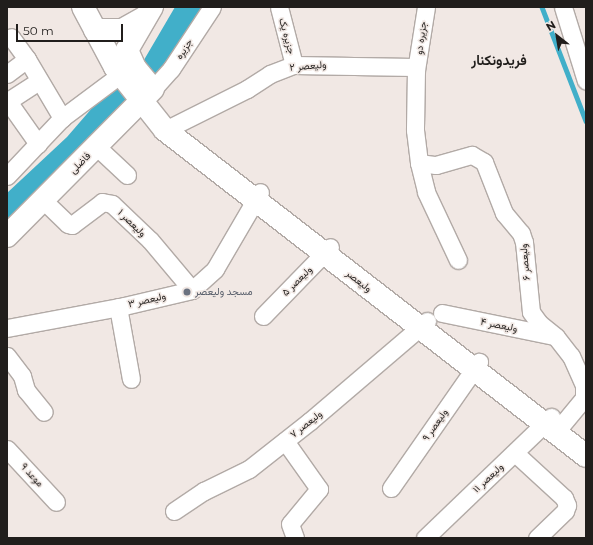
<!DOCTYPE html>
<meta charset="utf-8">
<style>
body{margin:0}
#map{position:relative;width:593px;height:545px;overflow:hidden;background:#f1e8e4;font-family:Montserrat,Vazirmatn,sans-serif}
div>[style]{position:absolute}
.water>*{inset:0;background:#41afc9}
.stream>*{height:4.5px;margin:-2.25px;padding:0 2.25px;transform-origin:2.25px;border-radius:2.25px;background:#41afc9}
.roads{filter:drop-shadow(1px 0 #b2aaa6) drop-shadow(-1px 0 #b2aaa6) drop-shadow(0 1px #b2aaa6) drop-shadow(0 -1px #b2aaa6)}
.minor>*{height:17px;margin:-8.5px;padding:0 8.5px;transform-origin:8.5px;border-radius:8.5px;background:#fff}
.secondary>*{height:22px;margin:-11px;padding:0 11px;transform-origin:11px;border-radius:11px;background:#fff}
.primary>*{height:22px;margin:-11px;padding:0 11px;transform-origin:11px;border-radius:11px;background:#fff}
.dots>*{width:11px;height:11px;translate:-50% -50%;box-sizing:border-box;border:2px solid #f1e8e4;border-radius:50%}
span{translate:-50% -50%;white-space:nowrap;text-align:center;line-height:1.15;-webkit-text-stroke:3px #f1e8e4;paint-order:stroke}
.street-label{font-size:10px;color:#211e1c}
.worship-label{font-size:10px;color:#5b616d}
.left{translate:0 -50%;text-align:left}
.district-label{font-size:14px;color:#211e1c;font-weight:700}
.frame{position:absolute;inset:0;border:8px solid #211e1c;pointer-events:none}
.north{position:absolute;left:537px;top:16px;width:40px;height:40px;-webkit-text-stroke:3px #f1e8e4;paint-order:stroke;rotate:329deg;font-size:11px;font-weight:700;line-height:16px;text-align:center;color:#211e1c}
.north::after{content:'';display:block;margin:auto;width:14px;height:18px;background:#211e1c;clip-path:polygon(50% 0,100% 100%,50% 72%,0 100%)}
.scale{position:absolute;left:16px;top:24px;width:107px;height:18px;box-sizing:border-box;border:2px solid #211e1c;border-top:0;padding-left:5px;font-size:12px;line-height:14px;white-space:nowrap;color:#211e1c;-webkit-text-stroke:3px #f1e8e4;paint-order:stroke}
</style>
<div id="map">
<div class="water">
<i style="clip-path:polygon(175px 7px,205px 7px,158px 76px,7px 225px,7px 193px,67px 137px,99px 100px,113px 92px,141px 65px)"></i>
</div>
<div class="stream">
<i style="left:542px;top:7px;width:122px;rotate:68.9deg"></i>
</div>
<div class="roads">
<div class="minor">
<i style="left:279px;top:7px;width:60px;rotate:75.5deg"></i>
<i style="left:426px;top:7px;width:64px;rotate:99deg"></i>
<i style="left:416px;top:70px;width:60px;rotate:91deg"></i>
<i style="left:415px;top:130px;width:33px;rotate:83deg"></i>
<i style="left:419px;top:163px;width:17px;rotate:7deg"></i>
<i style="left:436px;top:165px;width:37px;rotate:-16deg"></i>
<i style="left:472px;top:155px;width:14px;rotate:30deg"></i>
<i style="left:484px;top:162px;width:55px;rotate:68.6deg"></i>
<i style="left:504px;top:213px;width:26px;rotate:50deg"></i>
<i style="left:521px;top:233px;width:9px;rotate:72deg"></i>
<i style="left:524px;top:242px;width:70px;rotate:84.3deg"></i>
<i style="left:531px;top:312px;width:14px;rotate:54deg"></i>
<i style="left:539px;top:323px;width:22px;rotate:39deg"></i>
<i style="left:556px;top:337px;width:24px;rotate:52deg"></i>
<i style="left:571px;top:356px;width:32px;rotate:66deg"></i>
<i style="left:584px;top:385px;width:13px;rotate:90deg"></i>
<i style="left:584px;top:398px;width:45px;rotate:129.6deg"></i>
<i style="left:563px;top:7px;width:77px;rotate:72.7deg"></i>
<i style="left:27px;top:59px;width:69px;rotate:59.3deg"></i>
<i style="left:7px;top:74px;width:25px;rotate:-37deg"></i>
<i style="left:27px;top:59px;width:27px;rotate:-126deg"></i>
<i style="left:153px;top:89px;width:27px;rotate:-48deg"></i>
<i style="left:171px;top:69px;width:74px;rotate:-56.5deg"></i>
<i style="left:7px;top:100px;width:54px;rotate:54.8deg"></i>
<i style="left:8px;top:101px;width:37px;rotate:-33deg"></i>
<i style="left:165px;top:130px;width:92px;rotate:-26.6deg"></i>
<i style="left:247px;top:89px;width:27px;rotate:-33deg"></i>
<i style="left:270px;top:74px;width:26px;rotate:-21deg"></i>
<i style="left:294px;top:65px;width:120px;rotate:1deg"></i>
<i style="left:414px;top:67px;width:4px;rotate:56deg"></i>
<i style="left:97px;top:147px;width:41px;rotate:43deg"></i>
<i style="left:419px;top:163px;width:30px;rotate:76deg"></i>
<i style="left:426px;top:192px;width:75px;rotate:64.8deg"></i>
<i style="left:7px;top:176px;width:80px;rotate:-46.5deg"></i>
<i style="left:62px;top:118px;width:74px;rotate:-36.7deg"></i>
<i style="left:44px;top:201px;width:33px;rotate:44deg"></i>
<i style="left:68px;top:224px;width:4px;rotate:14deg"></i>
<i style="left:72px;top:225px;width:38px;rotate:-37deg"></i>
<i style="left:102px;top:202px;width:10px;rotate:11deg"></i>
<i style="left:112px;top:204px;width:52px;rotate:43.5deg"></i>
<i style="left:150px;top:240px;width:65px;rotate:50deg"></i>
<i style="left:118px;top:307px;width:73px;rotate:79.8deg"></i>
<i style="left:442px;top:313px;width:114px;rotate:11.6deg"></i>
<i style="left:263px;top:316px;width:96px;rotate:-45.8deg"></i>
<i style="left:7px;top:328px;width:119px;rotate:-10.6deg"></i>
<i style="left:124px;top:306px;width:70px;rotate:-13.2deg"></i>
<i style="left:192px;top:290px;width:31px;rotate:-42deg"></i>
<i style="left:215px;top:269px;width:89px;rotate:-59.7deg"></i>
<i style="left:7px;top:356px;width:25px;rotate:53deg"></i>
<i style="left:22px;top:376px;width:15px;rotate:74deg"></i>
<i style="left:26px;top:390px;width:28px;rotate:51deg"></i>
<i style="left:285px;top:441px;width:59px;rotate:54.7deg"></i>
<i style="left:319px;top:489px;width:45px;rotate:129.6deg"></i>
<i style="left:290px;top:524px;width:15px;rotate:70deg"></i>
<i style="left:7px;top:449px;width:72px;rotate:47.2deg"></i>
<i style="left:515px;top:453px;width:67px;rotate:42.6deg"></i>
<i style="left:564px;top:498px;width:8px;rotate:67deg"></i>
<i style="left:567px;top:505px;width:6px;rotate:108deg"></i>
<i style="left:565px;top:511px;width:39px;rotate:136deg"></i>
<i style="left:391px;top:488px;width:154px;rotate:-55.1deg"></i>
<i style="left:174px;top:511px;width:36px;rotate:-34deg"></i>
<i style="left:204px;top:491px;width:50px;rotate:-26.1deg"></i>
<i style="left:249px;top:469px;width:78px;rotate:-38.2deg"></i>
<i style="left:310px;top:421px;width:154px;rotate:-40.5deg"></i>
<i style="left:425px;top:538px;width:175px;rotate:-43.8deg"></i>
</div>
<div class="secondary">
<i style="left:7px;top:236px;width:207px;rotate:-45.2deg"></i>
</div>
<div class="primary">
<i style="left:83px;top:7px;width:68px;rotate:61.9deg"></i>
<i style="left:115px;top:67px;width:80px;rotate:51.6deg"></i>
<i style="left:165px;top:130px;width:532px;rotate:37.75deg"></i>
<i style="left:95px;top:30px;width:27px"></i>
<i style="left:122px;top:30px;width:26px;rotate:-29deg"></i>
<i style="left:151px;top:87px;width:25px;rotate:-130deg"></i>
<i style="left:135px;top:68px;width:20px;rotate:-114deg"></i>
<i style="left:127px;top:50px;width:50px;rotate:-59.8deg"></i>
</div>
</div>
<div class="dots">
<i style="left:187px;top:292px;background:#6b7280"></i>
</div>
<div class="street-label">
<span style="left:287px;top:36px;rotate:75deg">جزیره یک</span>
<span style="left:421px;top:38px;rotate:-82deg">جزیره دو</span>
<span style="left:184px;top:49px;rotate:-57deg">جزیره</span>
<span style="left:308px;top:66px;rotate:-5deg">ولیعصر ۲</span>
<span style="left:80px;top:163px;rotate:-45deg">فاضلی</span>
<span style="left:132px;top:223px;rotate:44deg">ولیعصر ۱</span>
<span style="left:525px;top:262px;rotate:-95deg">ولیعصر ۶</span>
<span style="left:297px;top:281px;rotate:-45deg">ولیعصر ۵</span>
<span style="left:359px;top:281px;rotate:38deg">ولیعصر</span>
<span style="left:147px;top:300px;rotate:-13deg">ولیعصر ۳</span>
<span style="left:499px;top:325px;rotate:11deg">ولیعصر ۴</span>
<span style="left:306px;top:424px;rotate:-38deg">ولیعصر ۷</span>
<span style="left:435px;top:425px;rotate:-55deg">ولیعصر ۹</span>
<span style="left:32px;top:475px;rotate:47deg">موعد ۹</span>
<span style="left:488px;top:478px;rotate:-43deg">ولیعصر ۱۱</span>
</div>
<div class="worship-label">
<span class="left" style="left:195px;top:292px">مسجد ولیعصر</span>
</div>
<div class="district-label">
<span style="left:499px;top:60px">فریدونکنار</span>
</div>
<div class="frame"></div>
<div class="north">N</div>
<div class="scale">50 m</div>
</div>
